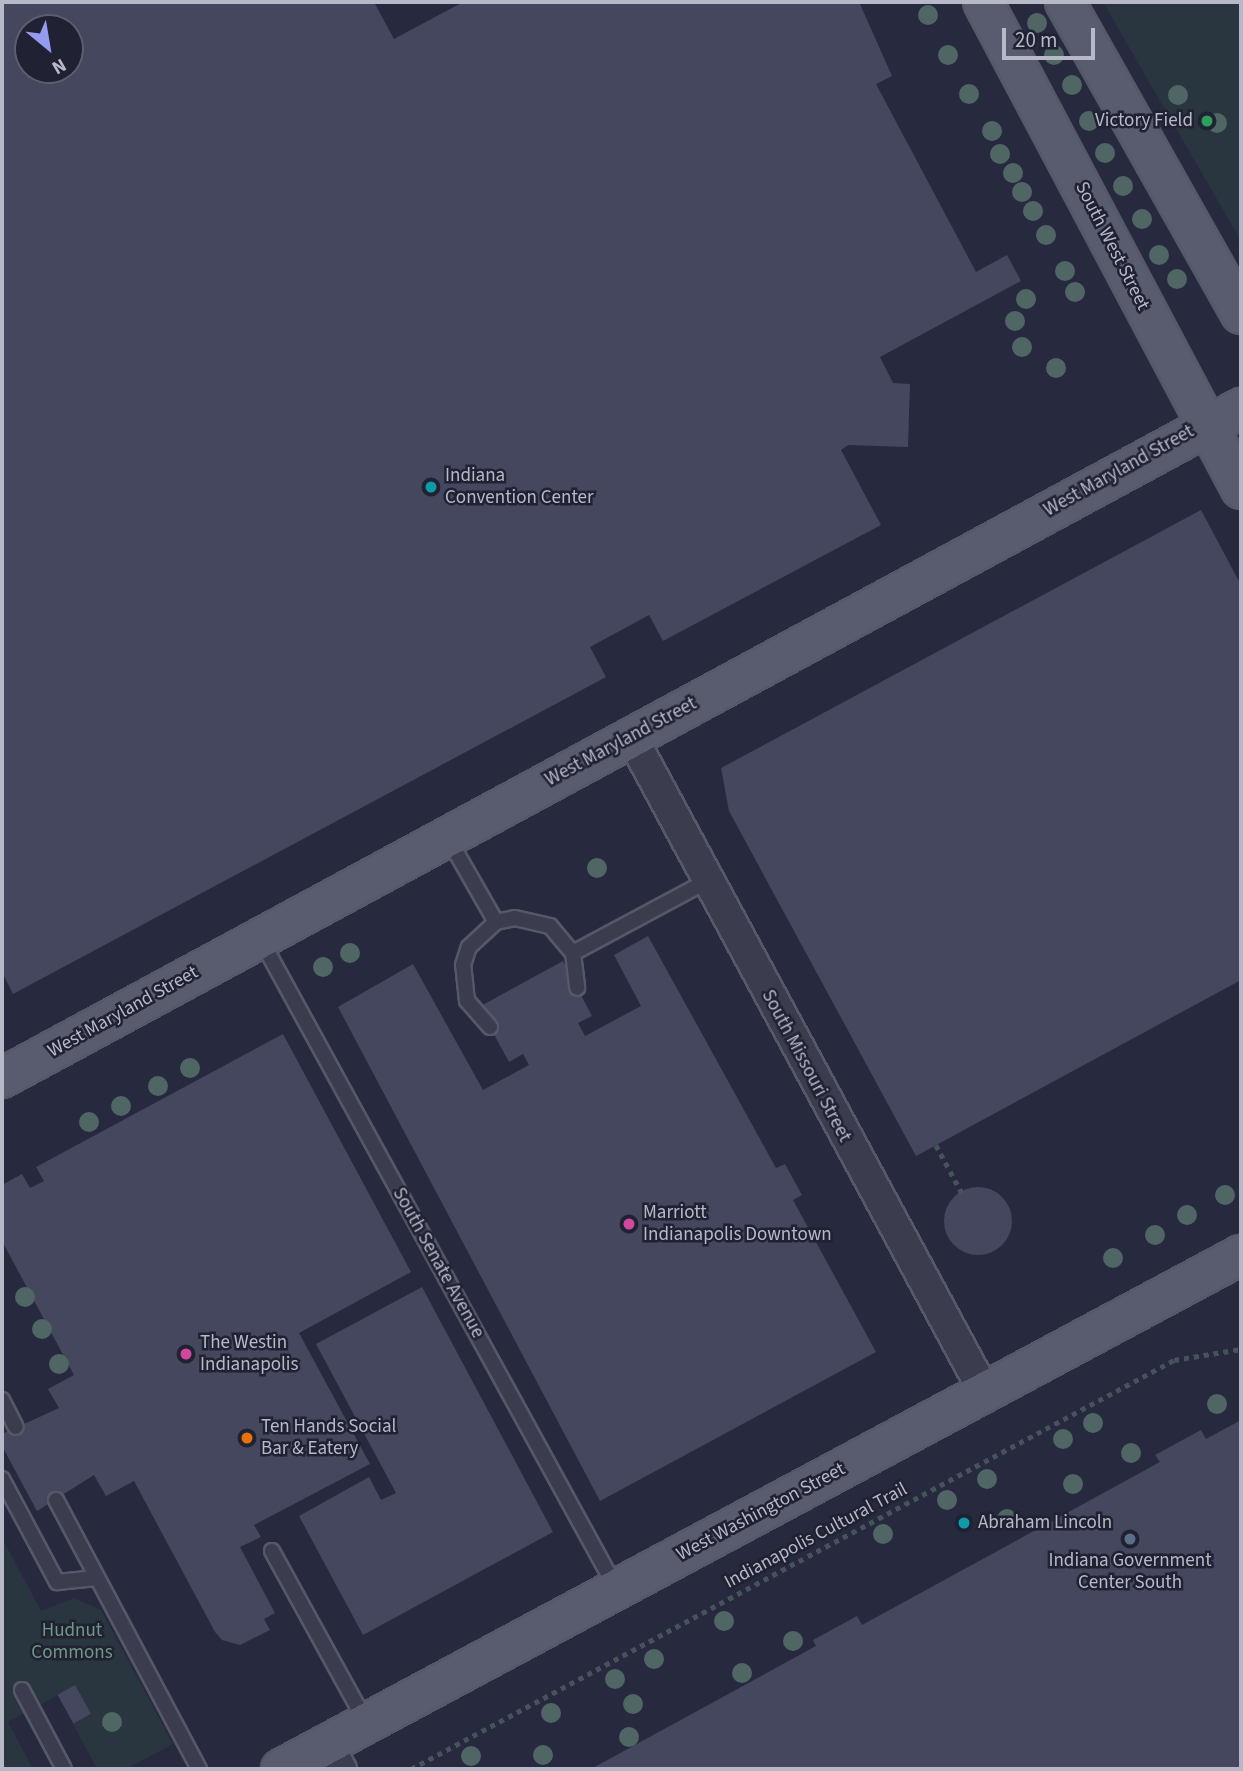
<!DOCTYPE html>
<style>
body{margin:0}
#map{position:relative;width:1243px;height:1771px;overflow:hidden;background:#272a3e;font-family:"Source Sans 3",sans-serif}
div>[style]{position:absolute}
.green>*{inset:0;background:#29363f}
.building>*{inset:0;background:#44475e;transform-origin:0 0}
.round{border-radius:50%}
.path>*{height:4.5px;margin-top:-2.25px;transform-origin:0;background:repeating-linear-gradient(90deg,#47535c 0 5px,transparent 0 10px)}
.roads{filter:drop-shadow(2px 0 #565869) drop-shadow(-2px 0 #565869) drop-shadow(0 2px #565869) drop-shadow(0 -2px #565869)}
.lane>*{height:14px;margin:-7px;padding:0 7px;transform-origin:7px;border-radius:7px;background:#3b3d4e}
.street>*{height:30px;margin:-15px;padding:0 15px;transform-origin:15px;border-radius:15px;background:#3b3d4e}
.primary>*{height:38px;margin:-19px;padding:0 19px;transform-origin:19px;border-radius:19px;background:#595c6e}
.trees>*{width:20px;height:20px;margin:-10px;border-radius:50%;background:#4f6665}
.dots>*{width:19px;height:19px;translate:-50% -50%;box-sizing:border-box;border:4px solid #202233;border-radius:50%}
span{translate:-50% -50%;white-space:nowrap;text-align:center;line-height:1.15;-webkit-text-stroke:5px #202233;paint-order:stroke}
.poi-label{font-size:19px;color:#b7b9c9}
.right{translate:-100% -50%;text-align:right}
.left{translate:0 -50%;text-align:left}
.street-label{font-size:19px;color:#b7b9c9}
.park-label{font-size:19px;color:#709885}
.frame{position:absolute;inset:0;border:4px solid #b7b9c9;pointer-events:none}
.north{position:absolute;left:14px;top:14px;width:70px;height:70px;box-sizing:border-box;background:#202233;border:2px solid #5c5e6f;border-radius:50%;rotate:150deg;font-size:19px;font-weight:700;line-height:28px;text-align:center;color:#b7b9c9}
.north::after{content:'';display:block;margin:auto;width:24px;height:32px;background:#959cf0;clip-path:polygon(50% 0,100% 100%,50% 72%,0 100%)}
.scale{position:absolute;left:1002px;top:28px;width:93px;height:32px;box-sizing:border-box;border:4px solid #b7b9c9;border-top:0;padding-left:9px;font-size:21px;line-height:24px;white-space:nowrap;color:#b7b9c9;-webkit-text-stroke:5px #202233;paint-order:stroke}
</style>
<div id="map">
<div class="green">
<i style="clip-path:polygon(1103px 2px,1241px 2px,1241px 241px)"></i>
<i style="clip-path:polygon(2px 1538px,41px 1611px,74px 1598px,101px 1610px,173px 1744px,126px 1769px,97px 1769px,58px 1695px,8px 1722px,33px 1769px,2px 1769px)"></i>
</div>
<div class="building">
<i style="clip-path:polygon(evenodd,2px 2px,374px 2px,394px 39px,463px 2px,859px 2px,892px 76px,876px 84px,976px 272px,1007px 255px,1021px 281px,880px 357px,893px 383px,910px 384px,908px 447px,848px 445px,841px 450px,881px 525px,663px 641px,649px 615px,590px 647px,606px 677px,13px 994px,2px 972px,2px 2px,28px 28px,70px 28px,70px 70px,28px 70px,28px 28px)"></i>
<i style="clip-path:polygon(1201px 510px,1241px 585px,1241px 980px,916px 1156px,729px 811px,721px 768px)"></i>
<i style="clip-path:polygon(648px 936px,776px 1168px,785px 1164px,802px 1195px,793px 1200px,876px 1352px,600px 1501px,338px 1007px,413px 964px,483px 1090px,529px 1065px,523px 1054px,509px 1062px,479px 1007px,563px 961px,592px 1016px,578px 1023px,585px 1036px,641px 1006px,614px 955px)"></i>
<i style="clip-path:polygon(283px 1034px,411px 1272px,299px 1333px,370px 1464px,254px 1525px,261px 1537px,240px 1547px,275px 1613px,264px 1619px,270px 1630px,240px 1645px,222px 1640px,215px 1632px,134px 1481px,106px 1496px,94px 1475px,37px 1511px,2px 1446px,2px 1434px,59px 1408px,48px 1389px,74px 1375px,2px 1241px,2px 1185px,22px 1174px,30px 1188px,44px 1181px,36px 1167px)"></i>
<i class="round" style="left:944px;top:1187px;width:68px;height:68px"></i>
<i style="clip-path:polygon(422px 1287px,553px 1532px,363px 1635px,299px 1516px,369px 1477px,381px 1500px,396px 1493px,316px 1344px)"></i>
<i style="clip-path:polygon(1241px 1420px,1241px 1769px,591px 1769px,816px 1646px,813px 1640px,857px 1616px,862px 1625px,1160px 1462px,1155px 1455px,1201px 1430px,1206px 1439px)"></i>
<i style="left:75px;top:1685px;width:33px;height:20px;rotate:61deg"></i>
</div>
<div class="path">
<i style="left:936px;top:1145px;width:55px;rotate:61.6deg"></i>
<i style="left:411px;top:1769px;width:866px;rotate:-28.19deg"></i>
<i style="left:1174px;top:1360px;width:68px;rotate:-9.3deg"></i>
</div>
<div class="roads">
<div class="lane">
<i style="left:448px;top:838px;width:97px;rotate:60.3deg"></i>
<i style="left:261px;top:940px;width:739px;rotate:61.28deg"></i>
<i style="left:573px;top:953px;width:152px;rotate:-28.2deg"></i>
<i style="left:490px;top:1027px;width:35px;rotate:-131deg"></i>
<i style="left:467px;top:1001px;width:36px;rotate:-96deg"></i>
<i style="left:463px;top:965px;width:19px;rotate:-72deg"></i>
<i style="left:469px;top:947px;width:37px;rotate:-43deg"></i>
<i style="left:496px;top:922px;width:19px;rotate:-12deg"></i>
<i style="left:515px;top:918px;width:36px;rotate:13deg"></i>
<i style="left:550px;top:926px;width:35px;rotate:50deg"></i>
<i style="left:573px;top:953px;width:35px;rotate:83deg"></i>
<i style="left:2px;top:1400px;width:30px;rotate:63deg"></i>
<i style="left:2px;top:1479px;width:117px;rotate:61.9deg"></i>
<i style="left:57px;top:1582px;width:40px;rotate:-5.7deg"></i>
<i style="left:56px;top:1500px;width:305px;rotate:62deg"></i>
<i style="left:272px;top:1551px;width:195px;rotate:61.2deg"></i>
<i style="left:22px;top:1690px;width:89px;rotate:62deg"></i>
</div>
<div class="street">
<i style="left:632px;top:738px;width:744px;rotate:61.68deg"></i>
<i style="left:327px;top:1745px;width:28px;rotate:60deg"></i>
</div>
<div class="primary">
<i style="left:983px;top:2px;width:551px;rotate:62.09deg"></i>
<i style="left:1065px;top:2px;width:358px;rotate:60.6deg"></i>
<i style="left:2px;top:1078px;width:1409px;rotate:-28.4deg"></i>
<i style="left:281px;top:1769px;width:1089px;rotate:-28.17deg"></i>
</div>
</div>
<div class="trees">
<i style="left:928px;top:15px"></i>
<i style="left:1037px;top:23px"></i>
<i style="left:948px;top:55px"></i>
<i style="left:1054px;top:55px"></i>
<i style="left:1072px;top:85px"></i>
<i style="left:969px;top:94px"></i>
<i style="left:1178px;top:95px"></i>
<i style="left:1089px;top:121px"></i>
<i style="left:1217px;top:123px"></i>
<i style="left:992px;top:131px"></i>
<i style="left:1105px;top:153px"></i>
<i style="left:1000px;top:154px"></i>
<i style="left:1013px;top:173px"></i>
<i style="left:1123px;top:186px"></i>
<i style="left:1022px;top:192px"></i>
<i style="left:1033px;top:211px"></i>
<i style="left:1142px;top:219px"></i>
<i style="left:1046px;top:235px"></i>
<i style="left:1159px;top:255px"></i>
<i style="left:1065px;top:271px"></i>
<i style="left:1177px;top:279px"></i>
<i style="left:1075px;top:292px"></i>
<i style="left:1026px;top:299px"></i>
<i style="left:1015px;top:321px"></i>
<i style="left:1022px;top:347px"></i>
<i style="left:1056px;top:368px"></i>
<i style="left:597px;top:868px"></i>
<i style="left:350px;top:953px"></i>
<i style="left:323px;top:967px"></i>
<i style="left:190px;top:1068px"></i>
<i style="left:158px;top:1086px"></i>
<i style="left:121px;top:1106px"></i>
<i style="left:89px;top:1122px"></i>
<i style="left:1225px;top:1195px"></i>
<i style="left:1187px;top:1215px"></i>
<i style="left:1155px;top:1235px"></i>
<i style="left:1113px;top:1258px"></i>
<i style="left:25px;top:1297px"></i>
<i style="left:42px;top:1329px"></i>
<i style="left:59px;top:1364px"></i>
<i style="left:1217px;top:1404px"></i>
<i style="left:1093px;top:1423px"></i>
<i style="left:1063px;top:1439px"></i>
<i style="left:1131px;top:1453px"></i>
<i style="left:987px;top:1479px"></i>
<i style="left:1073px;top:1484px"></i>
<i style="left:947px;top:1500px"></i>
<i style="left:1007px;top:1519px"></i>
<i style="left:883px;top:1534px"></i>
<i style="left:724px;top:1621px"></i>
<i style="left:793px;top:1641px"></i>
<i style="left:654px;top:1659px"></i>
<i style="left:742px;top:1673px"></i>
<i style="left:615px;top:1679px"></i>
<i style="left:633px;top:1704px"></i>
<i style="left:551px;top:1713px"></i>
<i style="left:112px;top:1722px"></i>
<i style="left:629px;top:1737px"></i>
<i style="left:543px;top:1755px"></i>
<i style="left:471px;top:1756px"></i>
</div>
<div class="dots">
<i style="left:1207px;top:121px;background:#2e9e5b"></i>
<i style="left:431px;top:487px;background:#0f9aa8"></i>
<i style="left:629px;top:1224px;background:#d1479c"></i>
<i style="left:186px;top:1354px;background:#d1479c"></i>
<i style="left:247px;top:1438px;background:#e8710a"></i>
<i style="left:964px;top:1523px;background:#0f9aa8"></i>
<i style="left:1130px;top:1539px;background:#5c6f8a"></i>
</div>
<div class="poi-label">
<span class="right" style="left:1193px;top:121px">Victory Field</span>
<span class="left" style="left:445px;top:487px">Indiana<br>Convention Center</span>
<span class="left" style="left:643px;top:1224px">Marriott<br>Indianapolis Downtown</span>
<span class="left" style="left:200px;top:1354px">The Westin<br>Indianapolis</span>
<span class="left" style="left:261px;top:1438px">Ten Hands Social<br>Bar &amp; Eatery</span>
<span class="left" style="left:978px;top:1523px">Abraham Lincoln</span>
<span style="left:1130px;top:1572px">Indiana Government<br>Center South</span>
</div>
<div class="street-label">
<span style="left:1112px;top:246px;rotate:63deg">South West Street</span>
<span style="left:1119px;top:471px;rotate:-29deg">West Maryland Street</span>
<span style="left:621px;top:742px;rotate:-28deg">West Maryland Street</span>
<span style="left:123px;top:1012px;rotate:-29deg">West Maryland Street</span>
<span style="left:806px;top:1066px;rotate:62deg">South Missouri Street</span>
<span style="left:438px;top:1263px;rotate:61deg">South Senate Avenue</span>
<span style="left:761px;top:1512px;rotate:-28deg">West Washington Street</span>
<span style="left:816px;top:1536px;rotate:-28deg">Indianapolis Cultural Trail</span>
</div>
<div class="park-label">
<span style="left:72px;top:1642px">Hudnut<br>Commons</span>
</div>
<div class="frame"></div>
<div class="north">N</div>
<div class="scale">20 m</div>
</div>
